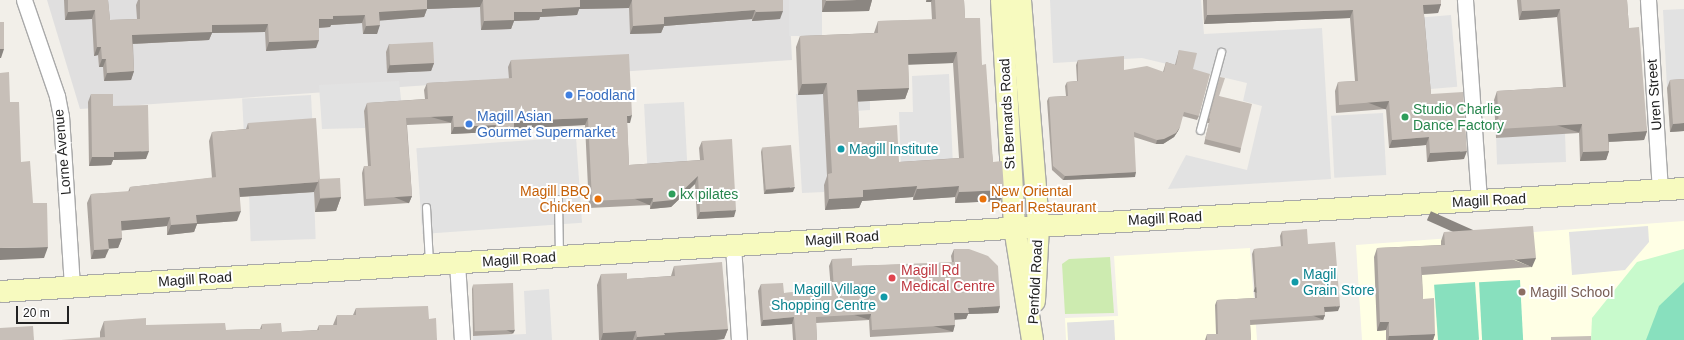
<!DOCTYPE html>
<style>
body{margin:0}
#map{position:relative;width:1684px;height:340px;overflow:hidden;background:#f2efe9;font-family:Helvetica,sans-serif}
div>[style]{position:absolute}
.residential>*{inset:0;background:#e0dfdf}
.education>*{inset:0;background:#ffffe5}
.grass>*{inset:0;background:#cdebb0}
.park>*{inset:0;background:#c8facc}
.pitch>*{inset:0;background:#88e0be;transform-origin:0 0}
.parking>*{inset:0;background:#e2e2e2;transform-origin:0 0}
.roads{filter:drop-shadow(1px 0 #a9a9a9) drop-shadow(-1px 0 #a9a9a9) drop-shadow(0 1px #a9a9a9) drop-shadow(0 -1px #a9a9a9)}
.service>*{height:7px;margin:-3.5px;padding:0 3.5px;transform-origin:3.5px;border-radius:3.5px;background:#fff}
.minor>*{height:15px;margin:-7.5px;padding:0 7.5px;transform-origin:7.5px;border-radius:7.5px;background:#fff}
.secondary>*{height:21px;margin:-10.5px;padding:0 10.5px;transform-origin:10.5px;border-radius:10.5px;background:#f7fabf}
.wall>*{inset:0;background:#aba49e}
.shaded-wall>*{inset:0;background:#8b8681;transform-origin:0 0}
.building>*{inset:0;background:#c7bfb8;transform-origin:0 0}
.dots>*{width:11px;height:11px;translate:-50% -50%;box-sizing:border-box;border:2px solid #fff;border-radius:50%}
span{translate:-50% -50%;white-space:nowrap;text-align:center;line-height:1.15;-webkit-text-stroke:4px #fff;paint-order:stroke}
.shop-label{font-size:14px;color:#366cbe}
.left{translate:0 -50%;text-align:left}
.street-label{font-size:14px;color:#222}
.leisure-label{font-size:14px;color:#27864d}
.culture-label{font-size:14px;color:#0d838f}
.right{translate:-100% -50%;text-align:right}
.food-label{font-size:14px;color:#c56008}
.health-label{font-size:14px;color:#be3a42}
.education-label{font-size:14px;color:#785e54}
.scale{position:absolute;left:16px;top:306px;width:53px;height:18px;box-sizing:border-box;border:2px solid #222;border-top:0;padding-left:5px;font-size:12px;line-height:14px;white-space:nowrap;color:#222;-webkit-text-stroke:3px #fff;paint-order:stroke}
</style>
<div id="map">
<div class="residential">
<i style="clip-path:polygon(47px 0,789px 0,792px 60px,80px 109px)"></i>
</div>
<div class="education">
<i style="clip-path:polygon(1684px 221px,1684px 340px,1362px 340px,1356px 245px)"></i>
<i style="clip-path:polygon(1250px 248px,1257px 340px,1066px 340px,1065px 318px,1118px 316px,1114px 256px)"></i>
</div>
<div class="grass">
<i style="clip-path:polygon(1110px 257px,1114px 313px,1065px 314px,1062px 264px,1069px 259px)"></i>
</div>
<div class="park">
<i style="clip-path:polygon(1684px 249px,1684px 340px,1591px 340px,1592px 318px,1637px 262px)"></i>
</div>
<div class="pitch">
<i style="left:1520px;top:280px;width:60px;height:41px;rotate:87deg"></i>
<i style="left:1475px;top:282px;width:58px;height:41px;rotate:86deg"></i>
<i style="clip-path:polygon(1684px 282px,1684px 340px,1646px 340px,1659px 306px)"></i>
</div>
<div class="parking">
<i style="left:789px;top:0;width:33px;height:36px"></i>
<i style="clip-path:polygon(1050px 0,1201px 0,1204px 34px,1322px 28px,1331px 179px,1168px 189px,1186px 155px,1247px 170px,1262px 106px,1243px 101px,1247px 83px,1142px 58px,1053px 63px)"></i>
<i style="clip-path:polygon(1684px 9px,1684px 87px,1667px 88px,1663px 10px)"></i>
<i style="left:1451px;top:15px;width:72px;height:30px;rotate:85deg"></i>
<i style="clip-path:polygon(949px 74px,953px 167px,901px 169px,899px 112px,913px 112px,912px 76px)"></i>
<i style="clip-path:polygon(399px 81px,402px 108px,364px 111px,365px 128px,322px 129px,319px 85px)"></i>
<i style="clip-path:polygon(870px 90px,870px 110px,824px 113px,828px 184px,824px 192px,802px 193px,796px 94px)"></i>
<i style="left:311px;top:95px;width:33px;height:69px;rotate:87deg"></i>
<i style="left:684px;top:102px;width:67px;height:40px;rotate:87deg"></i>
<i style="left:1383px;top:113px;width:62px;height:52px;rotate:87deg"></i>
<i style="left:1565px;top:133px;width:29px;height:69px;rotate:88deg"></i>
<i style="left:576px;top:137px;width:86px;height:160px;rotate:86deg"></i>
<i style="left:314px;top:192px;width:47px;height:65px;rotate:88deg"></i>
<i style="clip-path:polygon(1648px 226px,1649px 242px,1625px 270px,1572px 275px,1569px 232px)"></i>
<i style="clip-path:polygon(549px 289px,552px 340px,473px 340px,473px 336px,526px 334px,524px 291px)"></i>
<i style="left:1114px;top:320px;width:20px;height:47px;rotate:87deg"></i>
</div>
<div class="roads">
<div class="service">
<i style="left:1200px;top:130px;width:81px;rotate:-74.9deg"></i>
<i style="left:558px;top:199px;width:55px;rotate:89deg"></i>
<i style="left:426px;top:207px;width:56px;rotate:86.9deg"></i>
</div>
<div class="minor">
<i style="left:24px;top:0;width:102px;rotate:71deg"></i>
<i style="left:57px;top:96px;width:20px;rotate:79deg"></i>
<i style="left:61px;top:116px;width:170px;rotate:86.3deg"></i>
<i style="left:1465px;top:0;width:200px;rotate:86deg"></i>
<i style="left:1648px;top:0;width:190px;rotate:86.4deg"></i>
<i style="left:733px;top:245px;width:95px;rotate:86.4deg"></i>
<i style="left:457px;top:263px;width:77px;rotate:86.3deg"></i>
</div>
<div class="secondary">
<i style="left:1001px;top:0;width:227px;rotate:86.7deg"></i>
<i style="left:1014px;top:227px;width:114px;rotate:80.9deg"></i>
<i style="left:1020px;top:0;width:227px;rotate:85.4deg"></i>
<i style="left:1038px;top:226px;width:75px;rotate:93.1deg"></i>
<i style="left:0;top:291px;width:1040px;rotate:-3.58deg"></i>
<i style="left:1038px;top:226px;width:647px;rotate:-3.37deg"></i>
</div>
</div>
<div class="wall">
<i style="clip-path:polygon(64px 0,108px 0,110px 20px,137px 19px,136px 5px,138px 0,783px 0,780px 19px,752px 21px,752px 19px,664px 26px,661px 33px,630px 34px,629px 8px,579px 9px,577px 15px,540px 17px,539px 20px,514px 21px,511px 29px,481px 30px,480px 7px,427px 9px,424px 17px,380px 20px,377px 34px,363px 34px,362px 23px,331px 25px,330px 27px,319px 28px,316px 48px,266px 51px,265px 32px,212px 33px,209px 40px,133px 44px,134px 71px,131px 80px,104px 81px,103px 67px,99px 67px,98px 55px,94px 56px,92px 19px,65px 20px)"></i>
<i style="clip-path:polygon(822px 0,872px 0,869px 11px,822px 12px)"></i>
<i style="clip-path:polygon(evenodd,926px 0,964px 0,965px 18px,982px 65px,993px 162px,1004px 190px,1000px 201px,955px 203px,955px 197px,913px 200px,913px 197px,862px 201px,859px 208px,825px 210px,824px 185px,827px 176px,823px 94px,798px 95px,796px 47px,800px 36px,874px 33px,878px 21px,932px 20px,931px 2px,926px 2px,926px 0,953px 63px,959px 158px,899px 162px,859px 128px,858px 101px,905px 99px,909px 88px,908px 64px,953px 63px)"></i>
<i style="clip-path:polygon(1203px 0,1441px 0,1441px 4px,1438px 13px,1424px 14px,1431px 94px,1464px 159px,1427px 162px,1426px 145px,1389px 148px,1386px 109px,1336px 113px,1335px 91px,1338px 82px,1355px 81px,1350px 18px,1204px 24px)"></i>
<i style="clip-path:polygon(1517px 0,1627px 0,1629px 28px,1647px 131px,1644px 140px,1609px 142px,1609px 151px,1606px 160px,1580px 161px,1579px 133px,1496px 138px,1494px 100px,1497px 91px,1563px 87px,1557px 17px,1519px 20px)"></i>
<i style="clip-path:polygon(389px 44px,434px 63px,431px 71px,387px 73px,386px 52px)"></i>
<i style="clip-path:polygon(1179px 50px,1193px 69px,1199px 116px,1197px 120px,1182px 116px,1178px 131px,1174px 137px,1163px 144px,1156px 144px,1134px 137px,1135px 177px,1063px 180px,1052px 170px,1047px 101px,1049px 97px,1066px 96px,1065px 86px,1067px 82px,1077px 81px,1076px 65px,1078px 60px,1124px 70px,1163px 72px,1166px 62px,1175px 65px)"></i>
<i style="clip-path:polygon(511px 60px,630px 123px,627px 123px,629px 165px,700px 160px,699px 148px,702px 141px,734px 217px,697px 219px,695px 184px,671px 207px,650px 209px,650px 205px,589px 208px,585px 125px,514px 128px,511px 137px,493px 138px,493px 132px,451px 134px,451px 123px,407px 125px,412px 196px,409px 203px,364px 206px,362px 173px,364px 166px,368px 166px,364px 111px,367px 103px,425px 99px,424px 90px,427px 83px,509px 79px,508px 67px)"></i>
<i style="clip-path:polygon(1220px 77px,1219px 96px,1241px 148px,1240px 153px,1204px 144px,1209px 123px,1207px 123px)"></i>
<i style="clip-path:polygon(1684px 79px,1684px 131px,1670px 132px,1667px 88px,1670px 80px)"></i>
<i style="clip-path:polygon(91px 94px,113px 106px,146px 159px,113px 160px,111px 165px,89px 166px,88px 102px)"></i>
<i style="clip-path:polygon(248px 123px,320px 179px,341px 197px,336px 211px,315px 212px,314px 192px,240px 197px,237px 221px,197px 224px,194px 232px,167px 235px,167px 226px,121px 230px,122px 238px,118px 248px,108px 248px,105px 258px,91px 259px,87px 203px,91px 194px,128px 192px,130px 187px,212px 178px,209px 141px,212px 132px,246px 129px)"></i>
<i style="clip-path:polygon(762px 148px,793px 192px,764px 194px,761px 152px)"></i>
<i style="clip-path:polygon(1282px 231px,1308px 244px,1338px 311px,1325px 312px,1325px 315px,1323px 320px,1250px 325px,1251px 340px,1205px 340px,1207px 334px,1216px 334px,1215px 305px,1217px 300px,1255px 298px,1252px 254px,1254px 249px,1281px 247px,1280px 236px)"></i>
<i style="clip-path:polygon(1444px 232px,1532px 267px,1422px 275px,1423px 299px,1435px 334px,1433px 340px,1386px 340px,1386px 330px,1377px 331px,1374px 257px,1377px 248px,1441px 245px,1441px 241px)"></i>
<i style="clip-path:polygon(954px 249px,1000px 306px,998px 313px,968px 314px,966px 319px,955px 319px,953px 332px,870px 337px,869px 320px,816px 323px,817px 340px,793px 340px,792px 324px,761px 326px,758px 291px,761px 284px,784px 293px,831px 290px,829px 266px,832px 259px,852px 266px,952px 263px,951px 256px)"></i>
<i style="clip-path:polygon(674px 266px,728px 329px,724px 339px,715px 340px,599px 340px,597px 285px,601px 274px,627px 279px,671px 276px)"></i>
<i style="clip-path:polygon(473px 285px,513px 334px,473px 336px,472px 289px)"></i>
<i style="clip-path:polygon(356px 308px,429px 319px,437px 340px,100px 338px,100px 332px,104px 321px,146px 325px,226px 330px,260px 329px,262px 324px,282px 332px,317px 330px,319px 325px,333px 325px,337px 315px,353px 315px)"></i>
</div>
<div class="shaded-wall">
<i style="clip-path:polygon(427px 0,483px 0,480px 7px,427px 9px,424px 17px,376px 21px,379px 12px)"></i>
<i style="clip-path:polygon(580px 0,632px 0,629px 8px,579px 9px,577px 15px,540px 17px,539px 20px,514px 21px,511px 29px,481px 30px,484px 21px,514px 12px,542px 9px)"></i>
<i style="clip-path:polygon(857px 0,872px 0,869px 11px,822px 12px,826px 1px)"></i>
<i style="clip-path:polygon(927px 0,932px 0,931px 2px,926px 2px)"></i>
<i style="clip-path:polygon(1441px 4px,1438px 13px,1420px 14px,1423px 5px)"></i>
<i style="clip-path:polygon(1560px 9px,1557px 17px,1519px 20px,1522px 11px)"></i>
<i style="clip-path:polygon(95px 10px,92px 19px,65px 20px,68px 12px)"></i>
<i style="clip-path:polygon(755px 10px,752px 19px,664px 26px,661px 33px,630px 34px,633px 26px,664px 17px)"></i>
<i style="clip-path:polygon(1353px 10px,1350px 18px,1204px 24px,1207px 15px)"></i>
<i style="clip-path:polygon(783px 11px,780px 19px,752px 21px,756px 12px)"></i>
<i style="clip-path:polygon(365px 15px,362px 23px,331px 25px,330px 27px,315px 28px,319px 19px,333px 16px)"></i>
<i style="clip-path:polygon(268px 24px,265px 32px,212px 33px,209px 40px,129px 44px,132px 35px,212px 25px)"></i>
<i style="clip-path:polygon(380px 25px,377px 34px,363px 34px,366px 26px)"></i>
<i style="clip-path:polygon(319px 40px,316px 48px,266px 51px,269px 42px)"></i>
<i style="clip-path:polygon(97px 47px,101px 47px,98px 55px,94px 56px)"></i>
<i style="clip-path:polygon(0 49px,4px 49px,1px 58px,0 58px)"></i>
<i style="clip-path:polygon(957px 52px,953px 63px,904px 65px,908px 54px)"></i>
<i style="clip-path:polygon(102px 59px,106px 59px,103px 67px,99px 67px)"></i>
<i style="clip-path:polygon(434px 63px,431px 71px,387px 73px,390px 64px)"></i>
<i style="clip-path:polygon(134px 71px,131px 80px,104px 81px,107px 73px)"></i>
<i style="clip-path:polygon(827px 83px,823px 94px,798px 95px,802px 84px)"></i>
<i style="clip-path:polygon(909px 88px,905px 99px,853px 102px,857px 90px)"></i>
<i style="left:1389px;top:101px;width:9px;height:50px;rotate:111deg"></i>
<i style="clip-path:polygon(632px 115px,630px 123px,624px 123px,627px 116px)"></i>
<i style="left:453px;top:116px;width:7px;height:47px;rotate:106deg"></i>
<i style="clip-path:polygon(588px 118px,585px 125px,511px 129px,514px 121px)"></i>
<i style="clip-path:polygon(1684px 123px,1684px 131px,1670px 132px,1673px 124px)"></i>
<i style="left:1582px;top:124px;width:9px;height:83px;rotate:108deg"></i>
<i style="clip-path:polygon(496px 125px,493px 132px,451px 134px,454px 127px)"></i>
<i style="clip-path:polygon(1180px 127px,1178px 131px,1174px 137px,1163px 144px,1156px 144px,1157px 140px)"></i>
<i style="clip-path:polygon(514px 130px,511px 137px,493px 138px,496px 131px)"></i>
<i style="clip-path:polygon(1647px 131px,1644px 140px,1605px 142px,1608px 134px)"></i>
<i style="clip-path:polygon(1429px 137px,1426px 145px,1389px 148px,1392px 140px)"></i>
<i style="clip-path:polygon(149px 151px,146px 159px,113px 160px,111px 165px,89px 166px,92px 157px,114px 152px)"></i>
<i style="clip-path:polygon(1467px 151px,1464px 159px,1427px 162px,1430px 153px)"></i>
<i style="clip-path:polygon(1609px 151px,1606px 160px,1580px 161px,1583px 152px)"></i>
<i style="clip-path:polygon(1136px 172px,1135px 177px,1063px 180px,1065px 176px)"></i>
<i style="clip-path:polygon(698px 176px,695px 184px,671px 207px,650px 209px,653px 202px)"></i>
<i style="clip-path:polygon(318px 182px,314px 192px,236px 197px,239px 188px)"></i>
<i style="clip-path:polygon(917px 186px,913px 197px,862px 201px,859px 208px,825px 210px,829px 199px,863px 190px)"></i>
<i style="clip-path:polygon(959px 186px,955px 197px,913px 200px,917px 189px)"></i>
<i style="clip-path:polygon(795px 187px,793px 192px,764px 194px,766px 190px)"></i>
<i style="clip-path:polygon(1004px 190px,1000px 201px,955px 203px,959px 192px)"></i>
<i style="left:412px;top:196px;width:8px;height:46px;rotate:113deg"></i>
<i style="clip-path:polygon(341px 197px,336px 211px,315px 212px,320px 199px)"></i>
<i style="left:653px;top:198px;width:8px;height:61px;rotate:113deg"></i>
<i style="clip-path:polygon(736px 210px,734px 217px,697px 219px,700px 212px)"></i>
<i style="clip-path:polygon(241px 211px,237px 221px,197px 224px,194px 232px,167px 235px,171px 225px,196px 215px)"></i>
<i style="clip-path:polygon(170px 217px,167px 226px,117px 231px,121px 221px)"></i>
<i style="clip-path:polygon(122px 238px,118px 248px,105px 249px,108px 239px)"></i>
<i style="clip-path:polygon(48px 247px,44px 258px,0 260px,0 248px)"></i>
<i style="clip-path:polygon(109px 249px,105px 258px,91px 259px,94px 250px)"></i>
<i style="left:1536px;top:258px;width:10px;height:115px;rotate:114deg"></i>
<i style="clip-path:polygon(1000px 306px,998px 313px,968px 314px,966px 319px,952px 320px,954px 313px,968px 308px)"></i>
<i style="clip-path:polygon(1340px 306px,1338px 311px,1322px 312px,1324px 307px)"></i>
<i style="left:871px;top:314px;width:6px;height:55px;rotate:108deg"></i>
<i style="left:1325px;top:315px;width:5px;height:75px;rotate:112deg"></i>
<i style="clip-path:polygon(794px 317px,792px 324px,761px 326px,763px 320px)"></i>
<i style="clip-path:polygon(1380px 322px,1389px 322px,1386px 330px,1377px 331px)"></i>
<i style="left:955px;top:325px;width:7px;height:83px;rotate:106deg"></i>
<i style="clip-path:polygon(728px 329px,724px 339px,715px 340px,636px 340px,637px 337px,664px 333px)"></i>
<i style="left:515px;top:330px;width:4px;height:40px;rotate:117deg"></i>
<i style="clip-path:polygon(636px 331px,633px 340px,601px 340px,603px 333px)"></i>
<i style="clip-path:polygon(1435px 334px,1433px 340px,1388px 340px,1389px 336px)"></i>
</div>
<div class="building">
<i style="clip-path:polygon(68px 0,108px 0,110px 20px,140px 19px,140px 0,443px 0,427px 0,427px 9px,379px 12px,380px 25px,366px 26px,365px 15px,333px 16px,333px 19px,319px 19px,319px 40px,269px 42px,268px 24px,212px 25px,212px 32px,132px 35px,134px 71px,107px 73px,106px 59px,102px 59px,101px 47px,97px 47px,95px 10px,68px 12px)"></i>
<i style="clip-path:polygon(483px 0,595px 0,580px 0,580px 7px,542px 9px,542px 12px,514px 12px,514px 20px,484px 21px)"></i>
<i style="clip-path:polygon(632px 0,783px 0,783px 11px,756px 12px,755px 10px,664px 17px,664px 24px,633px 26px)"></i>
<i style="clip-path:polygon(826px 0,857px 0,826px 1px)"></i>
<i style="clip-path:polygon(evenodd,935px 0,964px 0,965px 18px,980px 18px,982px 65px,986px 64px,993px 162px,1002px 161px,1004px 190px,959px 192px,959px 186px,917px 189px,917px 186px,863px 190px,863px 197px,829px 199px,828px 174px,832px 173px,827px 83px,802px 84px,800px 36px,878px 33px,878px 21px,936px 19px,935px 0,957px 52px,964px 158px,899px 162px,897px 125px,859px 128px,857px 90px,909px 88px,908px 54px,957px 52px)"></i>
<i style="clip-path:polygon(1207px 0,1441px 0,1441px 4px,1423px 5px,1431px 94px,1463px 92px,1467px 151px,1430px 153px,1429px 137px,1392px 140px,1389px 101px,1339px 105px,1338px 82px,1358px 81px,1353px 10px,1207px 15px)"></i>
<i style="clip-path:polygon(1521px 0,1627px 0,1629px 28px,1639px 27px,1647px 131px,1608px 134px,1609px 151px,1583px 152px,1582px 124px,1499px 129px,1497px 91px,1566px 87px,1560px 9px,1522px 11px)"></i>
<i style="left:0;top:22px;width:4px;height:27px"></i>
<i style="left:433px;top:42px;width:21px;height:44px;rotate:87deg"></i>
<i style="clip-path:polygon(1179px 50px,1197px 53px,1193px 69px,1210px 74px,1199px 116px,1184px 112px,1180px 127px,1176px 133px,1164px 139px,1157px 140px,1134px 132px,1136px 172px,1065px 176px,1053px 166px,1049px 97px,1068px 96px,1067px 82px,1078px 81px,1078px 60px,1124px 56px,1124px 70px,1147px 66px,1164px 72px,1166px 62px,1176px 65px)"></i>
<i style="clip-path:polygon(629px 54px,632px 115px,627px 116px,629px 165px,704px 160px,702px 141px,732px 139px,736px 210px,700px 212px,698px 176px,673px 200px,653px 202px,653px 198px,592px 201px,588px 118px,514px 121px,514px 130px,496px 131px,496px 125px,454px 127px,453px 116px,406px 118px,412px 196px,366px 199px,364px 166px,371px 166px,367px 103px,428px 99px,427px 83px,512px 78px,511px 60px)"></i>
<i style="clip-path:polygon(9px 72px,10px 102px,19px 102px,21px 162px,30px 161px,33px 203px,47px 203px,48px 247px,0 248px,0 73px)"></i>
<i style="clip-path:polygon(1220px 77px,1225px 78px,1219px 96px,1252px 104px,1241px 148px,1205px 139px,1210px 119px,1209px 118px)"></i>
<i style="clip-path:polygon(1684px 79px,1684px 123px,1673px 124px,1670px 80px)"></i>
<i style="clip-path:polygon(91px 94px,113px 94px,113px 106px,148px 105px,149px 151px,114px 152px,114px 157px,92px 157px)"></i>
<i style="clip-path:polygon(316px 118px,320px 179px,319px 179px,318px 182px,239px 188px,241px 211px,196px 215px,197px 223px,171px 225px,170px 217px,121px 221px,122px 238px,108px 239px,109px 249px,94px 250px,91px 194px,130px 191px,130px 187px,216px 177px,212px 132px,249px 129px,248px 123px)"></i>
<i style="left:791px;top:145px;width:42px;height:29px;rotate:85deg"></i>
<i style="left:340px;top:178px;width:19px;height:21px;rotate:87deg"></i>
<i style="clip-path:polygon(1533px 226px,1536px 258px,1421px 267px,1423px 299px,1434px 298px,1435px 334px,1389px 336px,1389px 322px,1380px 322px,1377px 248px,1445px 245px,1444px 232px)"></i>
<i style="clip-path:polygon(1307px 229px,1308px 244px,1335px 242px,1340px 306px,1324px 307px,1325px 315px,1250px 320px,1251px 340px,1207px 340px,1207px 334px,1218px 334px,1217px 300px,1257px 298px,1254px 249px,1283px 246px,1282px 231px)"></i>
<i style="clip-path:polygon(954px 249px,969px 249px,988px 256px,998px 266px,1000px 306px,968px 308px,969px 313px,954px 313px,955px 325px,872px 330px,871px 314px,816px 317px,817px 340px,796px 340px,794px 317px,763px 320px,761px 284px,783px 283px,784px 293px,834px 290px,832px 259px,852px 258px,852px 266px,954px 262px)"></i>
<i style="clip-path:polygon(722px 262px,728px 329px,664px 333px,665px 335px,637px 337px,636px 331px,603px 333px,601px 274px,627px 273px,627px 279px,675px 276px,674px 266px)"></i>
<i style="left:513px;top:283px;width:47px;height:40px;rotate:88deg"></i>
<i style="clip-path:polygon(428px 306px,429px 319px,436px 318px,437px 340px,61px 340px,105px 337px,104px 321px,146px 318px,146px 325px,225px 323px,226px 330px,262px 329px,262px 324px,281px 323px,282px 332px,319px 330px,319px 325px,337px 325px,337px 315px,356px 315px,356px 308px)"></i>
<i style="clip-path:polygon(33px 326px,34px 340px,0 340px,0 328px)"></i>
<i style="clip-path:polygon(1591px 336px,1591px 340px,1551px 340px,1551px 337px)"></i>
</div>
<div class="dots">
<i style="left:569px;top:95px;background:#3f7fe0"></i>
<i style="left:1405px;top:117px;background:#2e9e5b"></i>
<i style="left:469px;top:124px;background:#3f7fe0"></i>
<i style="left:841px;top:149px;background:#0f9aa8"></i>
<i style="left:672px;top:194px;background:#2e9e5b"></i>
<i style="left:598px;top:199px;background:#e8710a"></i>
<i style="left:983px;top:199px;background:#e8710a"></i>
<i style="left:892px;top:278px;background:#e0444e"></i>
<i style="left:1295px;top:282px;background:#0f9aa8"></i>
<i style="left:1522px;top:292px;background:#8d6e63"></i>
<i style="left:884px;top:297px;background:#0f9aa8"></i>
</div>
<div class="shop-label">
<span class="left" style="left:577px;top:95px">Foodland</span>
<span class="left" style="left:477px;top:124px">Magill Asian<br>Gourmet Supermarket</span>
</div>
<div class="street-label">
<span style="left:1654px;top:95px;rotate:-94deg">Uren Street</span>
<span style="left:1007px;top:114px;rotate:-93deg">St Bernards Road</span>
<span style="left:62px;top:152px;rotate:-95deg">Lorne Avenue</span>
<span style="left:1489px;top:200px;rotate:-3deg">Magill Road</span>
<span style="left:1165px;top:218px;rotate:-3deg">Magill Road</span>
<span style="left:842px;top:238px;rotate:-4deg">Magill Road</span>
<span style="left:519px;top:259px;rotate:-4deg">Magill Road</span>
<span style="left:195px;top:279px;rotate:-4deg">Magill Road</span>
<span style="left:1035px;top:282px;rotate:-87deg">Penfold Road</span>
</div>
<div class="leisure-label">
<span class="left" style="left:1413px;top:117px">Studio Charlie<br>Dance Factory</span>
<span class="left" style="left:680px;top:194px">kx pilates</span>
</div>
<div class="culture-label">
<span class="left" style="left:849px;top:149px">Magill Institute</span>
<span class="left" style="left:1303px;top:282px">Magil<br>Grain Store</span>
<span class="right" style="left:876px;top:297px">Magill Village<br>Shopping Centre</span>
</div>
<div class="food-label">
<span class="right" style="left:590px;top:199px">Magill BBQ<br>Chicken</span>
<span class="left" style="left:991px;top:199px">New Oriental<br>Pearl Restaurant</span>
</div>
<div class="health-label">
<span class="left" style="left:901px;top:278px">Magill Rd<br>Medical Centre</span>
</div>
<div class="education-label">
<span class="left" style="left:1530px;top:292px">Magill School</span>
</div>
<div class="scale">20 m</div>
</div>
